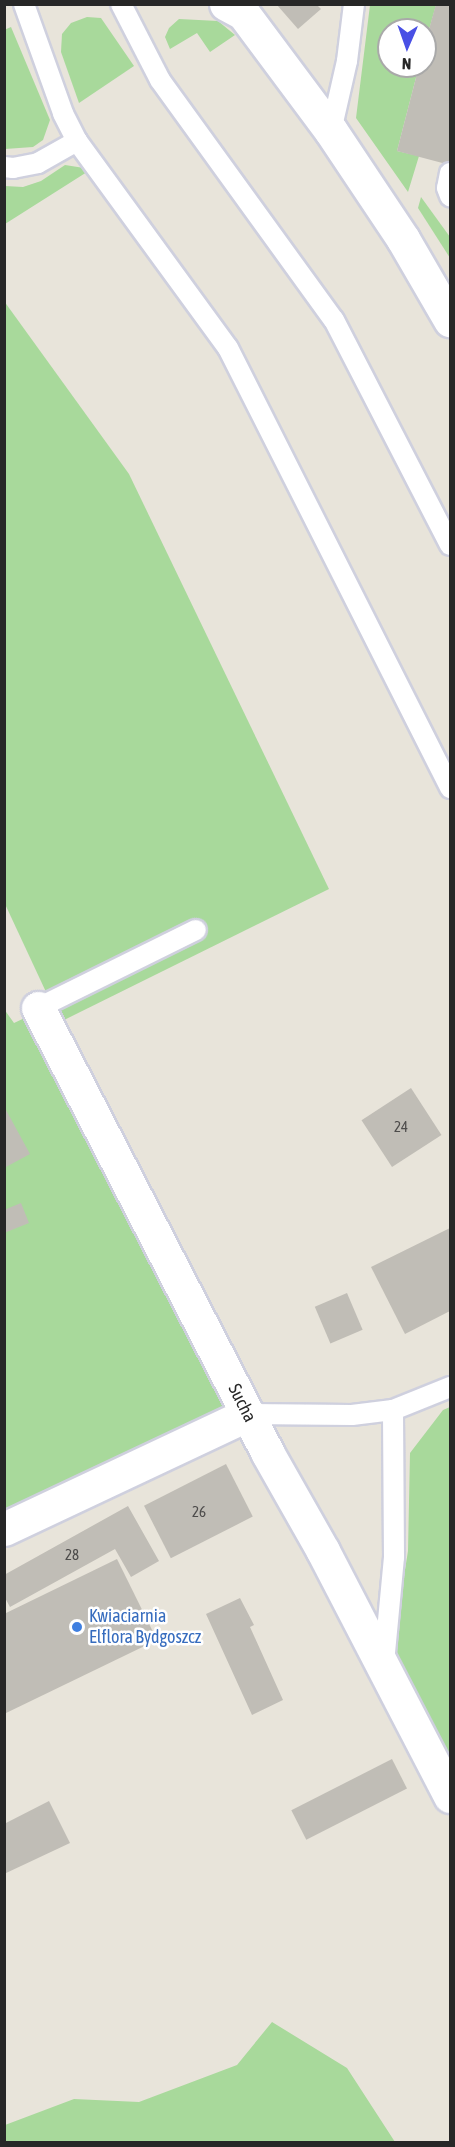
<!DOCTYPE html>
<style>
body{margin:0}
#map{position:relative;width:455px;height:2147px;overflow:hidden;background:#e8e4da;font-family:"Asap Condensed",sans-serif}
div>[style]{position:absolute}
.green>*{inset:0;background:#a8d99b}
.building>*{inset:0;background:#c0bdb6;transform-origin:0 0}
.roads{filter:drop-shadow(2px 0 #cfd0de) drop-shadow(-2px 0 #cfd0de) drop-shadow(0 2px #cfd0de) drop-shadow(0 -2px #cfd0de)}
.lane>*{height:20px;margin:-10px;padding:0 10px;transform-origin:10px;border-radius:10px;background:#fff}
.street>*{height:33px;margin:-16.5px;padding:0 16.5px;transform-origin:16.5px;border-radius:16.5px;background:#fff}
.dots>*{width:16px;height:16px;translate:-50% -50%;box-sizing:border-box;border:3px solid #fff;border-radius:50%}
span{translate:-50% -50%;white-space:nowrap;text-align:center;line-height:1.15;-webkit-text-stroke:5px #fff;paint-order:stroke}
.number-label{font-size:15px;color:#4d4c4b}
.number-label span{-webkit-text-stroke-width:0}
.street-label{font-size:18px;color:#272727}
.shop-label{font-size:18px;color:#366cbe}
.left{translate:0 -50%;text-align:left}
.frame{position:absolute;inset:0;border:6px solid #272727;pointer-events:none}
.north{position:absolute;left:377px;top:18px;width:60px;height:60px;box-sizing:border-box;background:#fff;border:2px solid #a9a9a9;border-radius:50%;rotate:182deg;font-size:16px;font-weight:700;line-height:24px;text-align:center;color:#272727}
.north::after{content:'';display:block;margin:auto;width:21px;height:27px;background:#4950e5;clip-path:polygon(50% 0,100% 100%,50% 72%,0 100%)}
</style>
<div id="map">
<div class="green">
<i style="clip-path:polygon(370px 5px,436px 5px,425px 44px,425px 30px,389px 30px,389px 66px,419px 66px,397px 151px,419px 156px,408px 192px,356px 118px)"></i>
<i style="clip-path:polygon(87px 17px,101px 18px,134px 66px,79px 103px,61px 52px,62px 34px,71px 23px)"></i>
<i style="clip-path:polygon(179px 19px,218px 21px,235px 35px,210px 52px,197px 33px,170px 49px,165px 37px,169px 28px)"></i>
<i style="clip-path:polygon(11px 27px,50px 120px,43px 140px,33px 147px,5px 149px,4px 30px)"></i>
<i style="clip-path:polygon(65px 165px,84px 168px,87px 172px,5px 224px,5px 186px,23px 187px,41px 181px)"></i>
<i style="clip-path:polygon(421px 197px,450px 237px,450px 258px,418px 208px)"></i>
<i style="clip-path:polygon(4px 301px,129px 474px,329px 889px,60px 1022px,5px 904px)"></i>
<i style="clip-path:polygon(4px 1009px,14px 1023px,29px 1016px,232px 1411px,4px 1517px)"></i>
<i style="clip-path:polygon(450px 1407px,450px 1774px,391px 1657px,408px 1551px,410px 1453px,443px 1410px)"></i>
<i style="clip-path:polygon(272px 2022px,347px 2068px,395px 2142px,5px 2142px,5px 2125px,74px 2099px,139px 2102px,237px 2065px)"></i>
</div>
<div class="building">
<i style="clip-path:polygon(436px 4px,450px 4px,450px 165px,397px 151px,419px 66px,425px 66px,425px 44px)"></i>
<i style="clip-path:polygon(277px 5px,317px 5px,321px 9px,298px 29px)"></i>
<i style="left:411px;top:1088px;width:56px;height:59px;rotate:57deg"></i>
<i style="clip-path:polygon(6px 1110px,30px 1154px,4px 1168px,4px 1111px)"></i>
<i style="clip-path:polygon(21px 1203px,29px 1223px,4px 1233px,4px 1210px)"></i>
<i style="clip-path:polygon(450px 1228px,450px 1311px,405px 1334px,371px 1267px)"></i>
<i style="left:347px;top:1293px;width:40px;height:35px;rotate:67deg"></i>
<i style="left:226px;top:1464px;width:59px;height:92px;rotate:63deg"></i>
<i style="clip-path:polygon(128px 1506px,159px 1561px,131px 1577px,115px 1549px,10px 1607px,4px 1596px,4px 1575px)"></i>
<i style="clip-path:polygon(117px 1559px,157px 1640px,4px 1714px,4px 1614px)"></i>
<i style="clip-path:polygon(240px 1598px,254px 1625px,250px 1627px,283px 1700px,252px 1715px,206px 1614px)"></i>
<i style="left:392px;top:1759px;width:33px;height:113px;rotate:63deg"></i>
<i style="clip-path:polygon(49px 1801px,70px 1843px,4px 1874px,4px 1824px)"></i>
</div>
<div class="roads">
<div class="lane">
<i style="left:121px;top:4px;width:85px;rotate:62.8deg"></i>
<i style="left:160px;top:80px;width:296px;rotate:54.1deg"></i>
<i style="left:334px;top:320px;width:253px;rotate:62.7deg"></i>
<i style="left:331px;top:131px;width:72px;rotate:-77.1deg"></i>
<i style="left:347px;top:61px;width:57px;rotate:-83deg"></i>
<i style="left:77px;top:141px;width:256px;rotate:53.9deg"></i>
<i style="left:228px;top:348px;width:493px;rotate:63.2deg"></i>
<i style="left:4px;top:167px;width:9px;rotate:6deg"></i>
<i style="left:13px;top:168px;width:25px;rotate:-11deg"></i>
<i style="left:38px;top:163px;width:45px;rotate:-29.4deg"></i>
<i style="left:77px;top:141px;width:31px;rotate:-117deg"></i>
<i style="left:63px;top:113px;width:116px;rotate:-109.7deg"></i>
<i style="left:450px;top:173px;width:15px;rotate:101deg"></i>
<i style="left:447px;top:188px;width:9px;rotate:69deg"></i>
<i style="left:38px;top:1008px;width:176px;rotate:-26.3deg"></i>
<i style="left:248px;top:1414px;width:104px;rotate:0.6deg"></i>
<i style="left:352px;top:1415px;width:41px;rotate:-7deg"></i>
<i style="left:393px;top:1410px;width:61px;rotate:-22deg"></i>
<i style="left:384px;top:1663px;width:106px;rotate:-84.6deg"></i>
<i style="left:394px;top:1557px;width:147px;rotate:-90.4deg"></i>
</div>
<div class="street">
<i style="left:226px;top:4px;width:19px;rotate:28deg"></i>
<i style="left:243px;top:13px;width:147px;rotate:53.3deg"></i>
<i style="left:331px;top:131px;width:130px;rotate:56.3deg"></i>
<i style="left:403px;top:239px;width:94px;rotate:59.9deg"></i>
<i style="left:38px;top:1008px;width:500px;rotate:62.7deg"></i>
<i style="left:267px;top:1452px;width:114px;rotate:60.5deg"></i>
<i style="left:323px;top:1551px;width:276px;rotate:62.6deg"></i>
<i style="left:4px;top:1529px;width:270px;rotate:-25.2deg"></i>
</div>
</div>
<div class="dots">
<i style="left:77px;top:1627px;background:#3f7fe0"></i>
</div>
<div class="number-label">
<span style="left:401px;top:1127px">24</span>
<span style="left:199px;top:1512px">26</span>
<span style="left:72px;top:1555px">28</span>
</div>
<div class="street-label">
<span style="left:242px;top:1403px;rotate:63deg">Sucha</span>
</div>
<div class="shop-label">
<span class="left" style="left:89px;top:1627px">Kwiaciarnia<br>Elflora Bydgoszcz</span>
</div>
<div class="frame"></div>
<div class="north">N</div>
</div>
